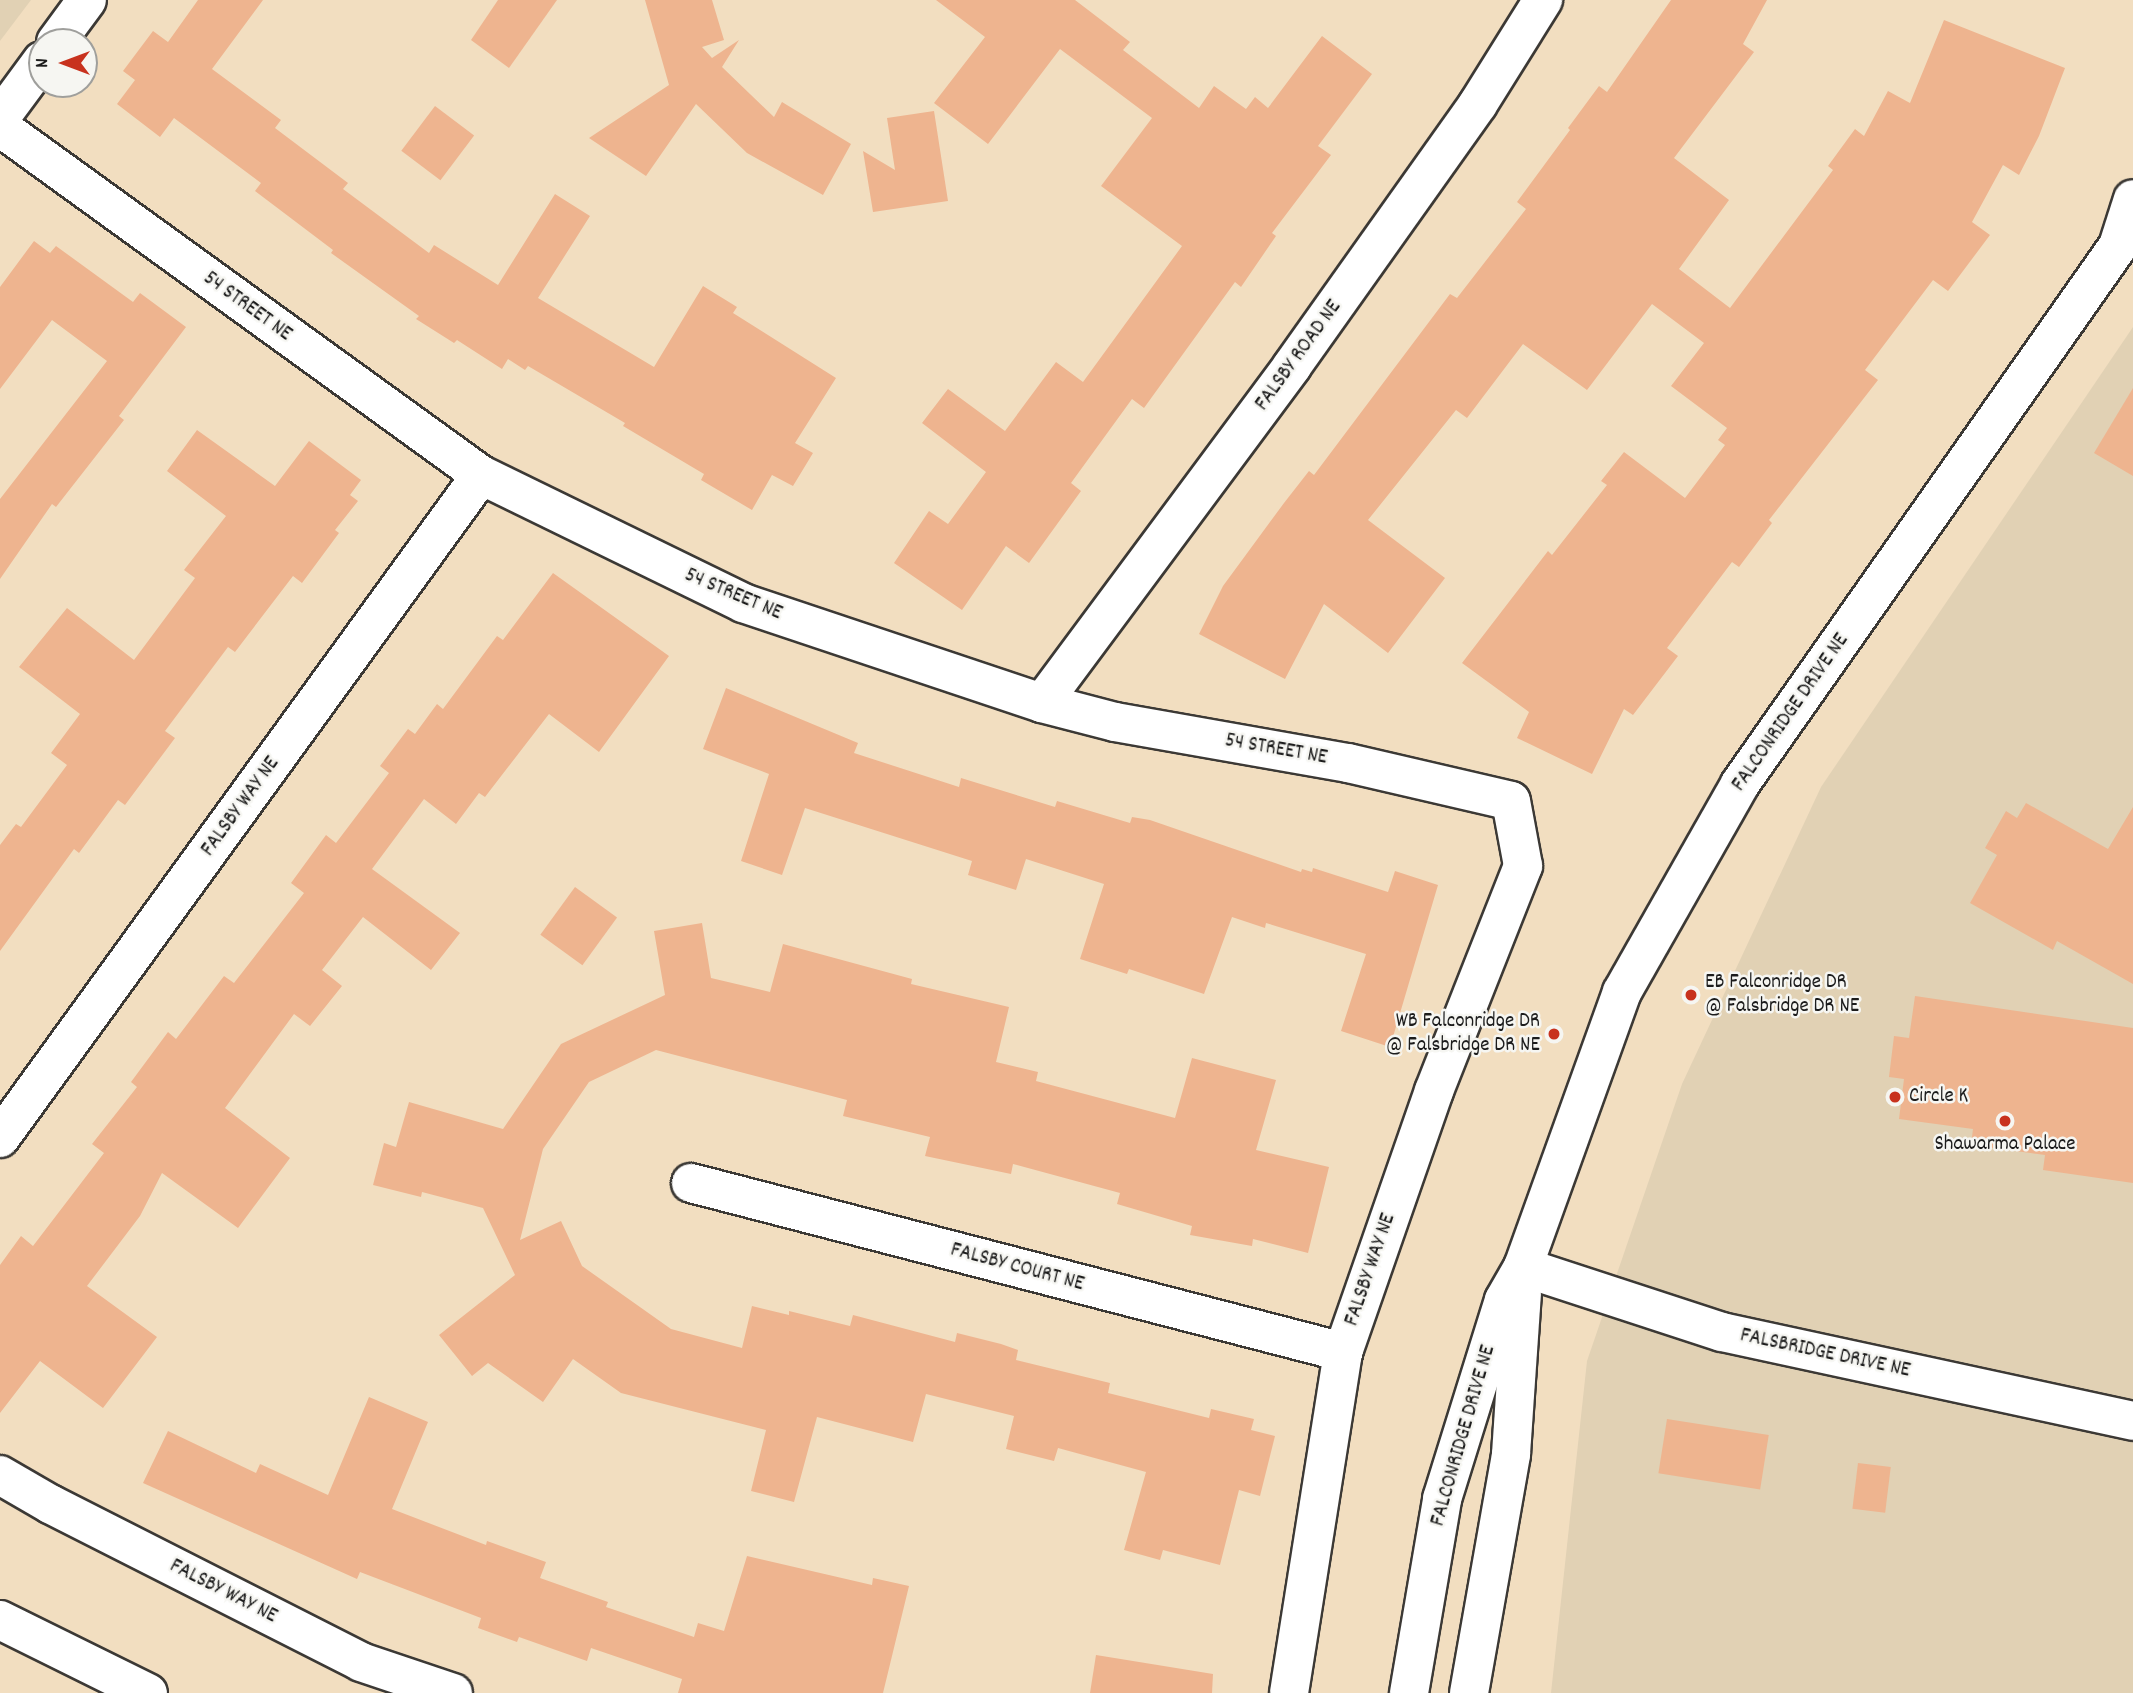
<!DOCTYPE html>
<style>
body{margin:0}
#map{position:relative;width:2133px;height:1693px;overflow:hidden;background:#f2dec0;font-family:Dekko,sans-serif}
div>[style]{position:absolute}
.built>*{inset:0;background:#e1d1b4}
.building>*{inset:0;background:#eeb48f;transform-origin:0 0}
.roads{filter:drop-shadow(2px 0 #3c3935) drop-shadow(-2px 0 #3c3935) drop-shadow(0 2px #3c3935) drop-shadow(0 -2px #3c3935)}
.minor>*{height:38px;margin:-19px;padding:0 19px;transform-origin:19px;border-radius:19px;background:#fff}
.tertiary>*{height:38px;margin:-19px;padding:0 19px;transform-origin:19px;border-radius:19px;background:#fff}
.secondary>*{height:38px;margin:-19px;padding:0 19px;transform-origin:19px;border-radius:19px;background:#fff}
.dots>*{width:19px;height:19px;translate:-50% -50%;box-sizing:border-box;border:4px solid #f6f6f2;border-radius:50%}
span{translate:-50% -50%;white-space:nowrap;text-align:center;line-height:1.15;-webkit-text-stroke:5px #f6f6f2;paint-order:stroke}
.street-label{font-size:21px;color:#1c1c1c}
.poi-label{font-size:21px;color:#1c1c1c}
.left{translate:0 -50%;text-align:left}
.right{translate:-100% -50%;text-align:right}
.north{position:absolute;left:28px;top:28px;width:70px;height:70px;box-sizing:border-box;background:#f6f6f2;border:2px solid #9f9f9c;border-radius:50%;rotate:270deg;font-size:19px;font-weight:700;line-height:28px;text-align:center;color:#1c1c1c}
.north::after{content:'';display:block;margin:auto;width:24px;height:32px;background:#c8321e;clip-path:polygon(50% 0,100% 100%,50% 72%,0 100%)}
</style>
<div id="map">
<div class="built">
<i style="clip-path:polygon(0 0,31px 0,0 41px)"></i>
<i style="clip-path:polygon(2133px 327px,2133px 1693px,1551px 1693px,1587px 1361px,1682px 1084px,1821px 787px)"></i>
</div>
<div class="building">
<i style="clip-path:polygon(198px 0,263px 0,212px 69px,281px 120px,275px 128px,348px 183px,343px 189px,429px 253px,434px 245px,498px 285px,555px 194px,590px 216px,538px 298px,654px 367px,703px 286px,737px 307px,733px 313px,836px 378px,795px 443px,813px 453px,793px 486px,772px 475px,752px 510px,701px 480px,704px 474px,623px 426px,625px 423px,528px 366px,525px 370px,508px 359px,502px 369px,457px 340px,454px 343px,416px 319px,419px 316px,331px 253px,333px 250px,255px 191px,261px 183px,174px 118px,160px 137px,117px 104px,135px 80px,123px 71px,153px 31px,168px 42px)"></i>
<i style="clip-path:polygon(498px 0,557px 0,509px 68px,471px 40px)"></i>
<i style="clip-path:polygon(645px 0,712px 0,724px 40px,702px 47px,712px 58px,739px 40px,722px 67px,774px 117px,782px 102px,851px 144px,823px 195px,747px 153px,696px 104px,646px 176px,589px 138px,669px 85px)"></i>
<i style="clip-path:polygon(936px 0,1075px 0,1130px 42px,1123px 50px,1199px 108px,1214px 86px,1246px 109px,1255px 97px,1268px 108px,1322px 36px,1372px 74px,1318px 146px,1331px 155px,1272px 233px,1276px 236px,1241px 287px,1235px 282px,1144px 408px,1132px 399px,1071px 483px,1081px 491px,1029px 563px,1006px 546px,962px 610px,894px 563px,929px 511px,948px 524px,986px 472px,922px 423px,948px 389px,1005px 431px,1056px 362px,1083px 382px,1182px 246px,1101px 186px,1152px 118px,1060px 49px,988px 144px,934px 103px,985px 37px)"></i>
<i style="clip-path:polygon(1671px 0,1767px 0,1743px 44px,1754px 52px,1674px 158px,1729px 200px,1679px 269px,1730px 308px,1833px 170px,1828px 166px,1855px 129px,1864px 136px,1888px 91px,1910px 103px,1944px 20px,2065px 68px,2039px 136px,2019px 175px,2003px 165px,1972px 222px,1990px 235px,1948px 291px,1933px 280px,1865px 370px,1878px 380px,1769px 520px,1772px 523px,1739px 567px,1732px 562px,1667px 648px,1678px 656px,1633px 715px,1624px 709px,1592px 774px,1517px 738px,1529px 712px,1462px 663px,1548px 551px,1552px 555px,1607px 485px,1601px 481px,1624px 452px,1685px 498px,1725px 445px,1718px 440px,1727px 428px,1671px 386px,1704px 343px,1652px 304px,1587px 390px,1523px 344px,1467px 418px,1456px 410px,1368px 520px,1445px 578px,1388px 653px,1324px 604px,1285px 679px,1199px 634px,1223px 586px,1284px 503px,1309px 471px,1314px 475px,1450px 294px,1457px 298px,1526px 209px,1517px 202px,1570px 130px,1568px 128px,1599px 86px,1607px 92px)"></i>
<i style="left:435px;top:106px;width:49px;height:56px;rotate:37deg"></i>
<i style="clip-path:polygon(934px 111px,948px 201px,873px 212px,863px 151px,895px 170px,887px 118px)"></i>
<i style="clip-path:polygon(34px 241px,50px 253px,56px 246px,133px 302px,140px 293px,186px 327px,119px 416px,124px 420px,56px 507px,52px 504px,0 579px,0 499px,107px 361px,52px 320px,0 389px,0 287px)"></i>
<i style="clip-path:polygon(2133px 388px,2133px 476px,2094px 453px)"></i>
<i style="clip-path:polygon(197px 430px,275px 486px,309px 441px,361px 480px,350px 495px,358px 501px,335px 530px,339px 533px,302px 583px,293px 576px,235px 652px,228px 647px,165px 731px,175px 738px,125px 805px,118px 800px,79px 853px,74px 849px,0 951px,0 845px,16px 824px,21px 827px,67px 765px,51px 753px,80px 714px,19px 667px,67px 608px,134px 660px,195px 578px,184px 570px,226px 516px,167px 471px)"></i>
<i style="clip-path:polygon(553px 573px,669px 656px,599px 752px,549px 714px,485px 797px,479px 793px,456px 824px,424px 799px,372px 869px,460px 933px,431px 970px,363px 917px,322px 970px,342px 986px,310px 1026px,294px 1014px,225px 1108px,290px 1158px,238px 1228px,162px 1173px,140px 1216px,87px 1286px,157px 1337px,103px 1408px,40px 1361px,0 1413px,0 1265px,21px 1236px,33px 1246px,104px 1153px,92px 1144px,137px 1087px,131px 1082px,168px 1032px,176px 1039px,224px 976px,234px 983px,304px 893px,291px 883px,326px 835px,336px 843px,389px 773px,380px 766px,408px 729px,415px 734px,437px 704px,443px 709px,497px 636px,503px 640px)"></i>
<i style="clip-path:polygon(726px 688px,858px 743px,854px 753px,959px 787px,961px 778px,1055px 807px,1057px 801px,1130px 823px,1132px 817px,1150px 820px,1301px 872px,1302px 869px,1312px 872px,1313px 868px,1388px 892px,1395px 871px,1438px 885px,1390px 1047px,1341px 1031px,1366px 954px,1266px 923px,1265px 928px,1232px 917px,1204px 994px,1129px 969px,1127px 974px,1080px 959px,1104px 884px,1026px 859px,1016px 890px,968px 875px,972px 861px,805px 808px,782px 875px,741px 861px,769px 774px,703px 749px)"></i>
<i style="clip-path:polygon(2026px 803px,2108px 849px,2133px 807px,2133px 984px,2057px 941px,2053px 950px,1970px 903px,1997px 855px,1985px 848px,2006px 811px,2017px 818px)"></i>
<i style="left:575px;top:887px;width:52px;height:59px;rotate:36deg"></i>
<i style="clip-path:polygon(702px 923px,711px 978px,770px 992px,783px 944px,912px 979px,911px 984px,1009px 1007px,996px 1062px,1038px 1072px,1036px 1081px,1175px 1118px,1192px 1058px,1276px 1080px,1256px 1150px,1329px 1167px,1308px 1253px,1253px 1239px,1252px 1246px,1190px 1235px,1192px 1226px,1117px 1204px,1120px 1193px,1013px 1164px,1011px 1174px,925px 1156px,930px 1137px,843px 1116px,847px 1100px,656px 1050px,589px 1082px,543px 1149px,520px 1240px,561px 1221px,582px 1266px,671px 1329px,742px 1348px,752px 1306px,789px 1315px,789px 1311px,850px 1326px,853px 1315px,955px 1342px,957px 1333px,1001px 1344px,1018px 1350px,1016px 1360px,1110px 1383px,1108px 1393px,1209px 1418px,1211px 1409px,1254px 1419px,1251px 1430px,1275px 1436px,1260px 1496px,1239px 1490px,1220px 1565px,1163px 1550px,1160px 1560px,1124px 1550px,1146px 1472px,1058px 1448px,1054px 1461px,1006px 1449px,1014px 1416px,926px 1394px,913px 1442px,817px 1417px,794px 1502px,751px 1491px,766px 1430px,621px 1393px,573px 1359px,543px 1402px,488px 1363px,472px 1376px,439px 1335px,515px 1275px,483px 1208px,422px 1192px,421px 1197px,373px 1185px,384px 1143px,396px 1147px,409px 1102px,503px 1129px,561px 1044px,665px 995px,654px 931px)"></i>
<i style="clip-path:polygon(1915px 996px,2133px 1028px,2133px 1183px,2043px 1170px,2045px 1155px,1971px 1145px,1973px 1129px,1899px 1119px,1904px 1079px,1889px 1077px,1894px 1036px,1909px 1038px)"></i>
<i style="clip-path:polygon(369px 1397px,428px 1422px,392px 1509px,486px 1545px,487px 1541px,546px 1562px,540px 1578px,608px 1602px,606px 1607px,694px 1637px,698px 1623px,724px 1631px,747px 1556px,872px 1585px,873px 1578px,909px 1586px,883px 1693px,678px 1693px,682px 1679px,591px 1648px,587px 1661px,519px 1637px,517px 1642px,478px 1628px,481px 1618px,360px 1572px,357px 1579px,143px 1483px,168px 1431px,256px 1473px,260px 1464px,328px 1495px)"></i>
<i style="left:1667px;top:1419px;width:103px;height:55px;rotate:9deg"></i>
<i style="left:1858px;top:1463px;width:33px;height:46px;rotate:7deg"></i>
<i style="clip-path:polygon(1096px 1655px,1213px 1674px,1212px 1693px,1090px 1693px)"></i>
</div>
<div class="roads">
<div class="minor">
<i style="left:56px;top:42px;width:52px;rotate:-53.6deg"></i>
<i style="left:0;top:118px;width:71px;rotate:-53.6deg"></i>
<i style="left:0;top:127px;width:594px;rotate:35.89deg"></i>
<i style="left:481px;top:475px;width:292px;rotate:26deg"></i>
<i style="left:743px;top:603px;width:315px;rotate:18.5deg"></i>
<i style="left:1042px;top:703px;width:75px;rotate:14.6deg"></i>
<i style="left:1115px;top:722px;width:237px;rotate:10deg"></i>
<i style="left:1348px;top:763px;width:167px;rotate:13.1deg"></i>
<i style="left:1511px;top:801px;width:66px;rotate:79.5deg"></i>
<i style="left:1523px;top:866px;width:242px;rotate:111.6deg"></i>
<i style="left:1434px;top:1091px;width:276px;rotate:109.2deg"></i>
<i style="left:1343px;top:1352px;width:345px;rotate:99deg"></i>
<i style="left:1042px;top:703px;width:420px;rotate:-53.4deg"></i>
<i style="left:1292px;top:366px;width:321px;rotate:-54.6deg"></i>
<i style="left:1478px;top:104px;width:123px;rotate:-58deg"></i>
<i style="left:0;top:1138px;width:819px;rotate:-54.04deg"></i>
<i style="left:691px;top:1183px;width:674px;rotate:14.53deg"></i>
<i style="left:1523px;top:1267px;width:209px;rotate:18.1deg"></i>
<i style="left:1722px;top:1332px;width:421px;rotate:12.2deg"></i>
<i style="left:0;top:1475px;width:58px;rotate:30.1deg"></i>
<i style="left:50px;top:1504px;width:349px;rotate:26.9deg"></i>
<i style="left:361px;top:1662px;width:97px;rotate:18.6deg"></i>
</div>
<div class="tertiary">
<i style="left:1409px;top:1693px;width:197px;rotate:-80.3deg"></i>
<i style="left:1442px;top:1499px;width:208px;rotate:-72.7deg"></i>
<i style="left:1504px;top:1300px;width:38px;rotate:-60deg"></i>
<i style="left:1523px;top:1267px;width:292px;rotate:-70.2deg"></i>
<i style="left:1622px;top:992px;width:239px;rotate:-60.4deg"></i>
<i style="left:1740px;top:784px;width:658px;rotate:-54.91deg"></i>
<i style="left:2118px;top:246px;width:49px;rotate:-72.3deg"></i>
<i style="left:1469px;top:1693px;width:243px;rotate:-80deg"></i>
<i style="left:1511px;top:1454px;width:161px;rotate:-86.1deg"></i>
</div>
<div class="secondary">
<i style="left:0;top:1620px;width:165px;rotate:26.3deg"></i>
</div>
</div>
<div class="dots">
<i style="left:1691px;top:995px;background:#c8321e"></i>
<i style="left:1554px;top:1034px;background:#c8321e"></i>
<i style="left:1895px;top:1097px;background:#c8321e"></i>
<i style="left:2005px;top:1121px;background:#c8321e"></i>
</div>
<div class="street-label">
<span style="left:247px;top:307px;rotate:36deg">54 STREET NE</span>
<span style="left:1299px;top:356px;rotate:-54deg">FALSBY ROAD NE</span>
<span style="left:733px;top:595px;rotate:23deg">54 STREET NE</span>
<span style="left:1791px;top:713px;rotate:-55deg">FALCONRIDGE DRIVE NE</span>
<span style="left:1276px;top:750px;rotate:10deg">54 STREET NE</span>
<span style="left:241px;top:807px;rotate:-54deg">FALSBY WAY NE</span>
<span style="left:1017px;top:1268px;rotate:15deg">FALSBY COURT NE</span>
<span style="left:1371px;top:1270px;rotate:-71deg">FALSBY WAY NE</span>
<span style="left:1825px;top:1354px;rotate:12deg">FALSBRIDGE DRIVE NE</span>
<span style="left:1464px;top:1436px;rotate:-74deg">FALCONRIDGE DRIVE NE</span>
<span style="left:223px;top:1592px;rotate:27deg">FALSBY WAY NE</span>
</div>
<div class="poi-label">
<span class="left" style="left:1705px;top:995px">EB Falconridge DR<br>@ Falsbridge DR NE</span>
<span class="right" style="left:1540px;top:1034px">WB Falconridge DR<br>@ Falsbridge DR NE</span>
<span class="left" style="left:1909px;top:1097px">Circle K</span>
<span style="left:2005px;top:1145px">Shawarma Palace</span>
</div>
<div class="north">N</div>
</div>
